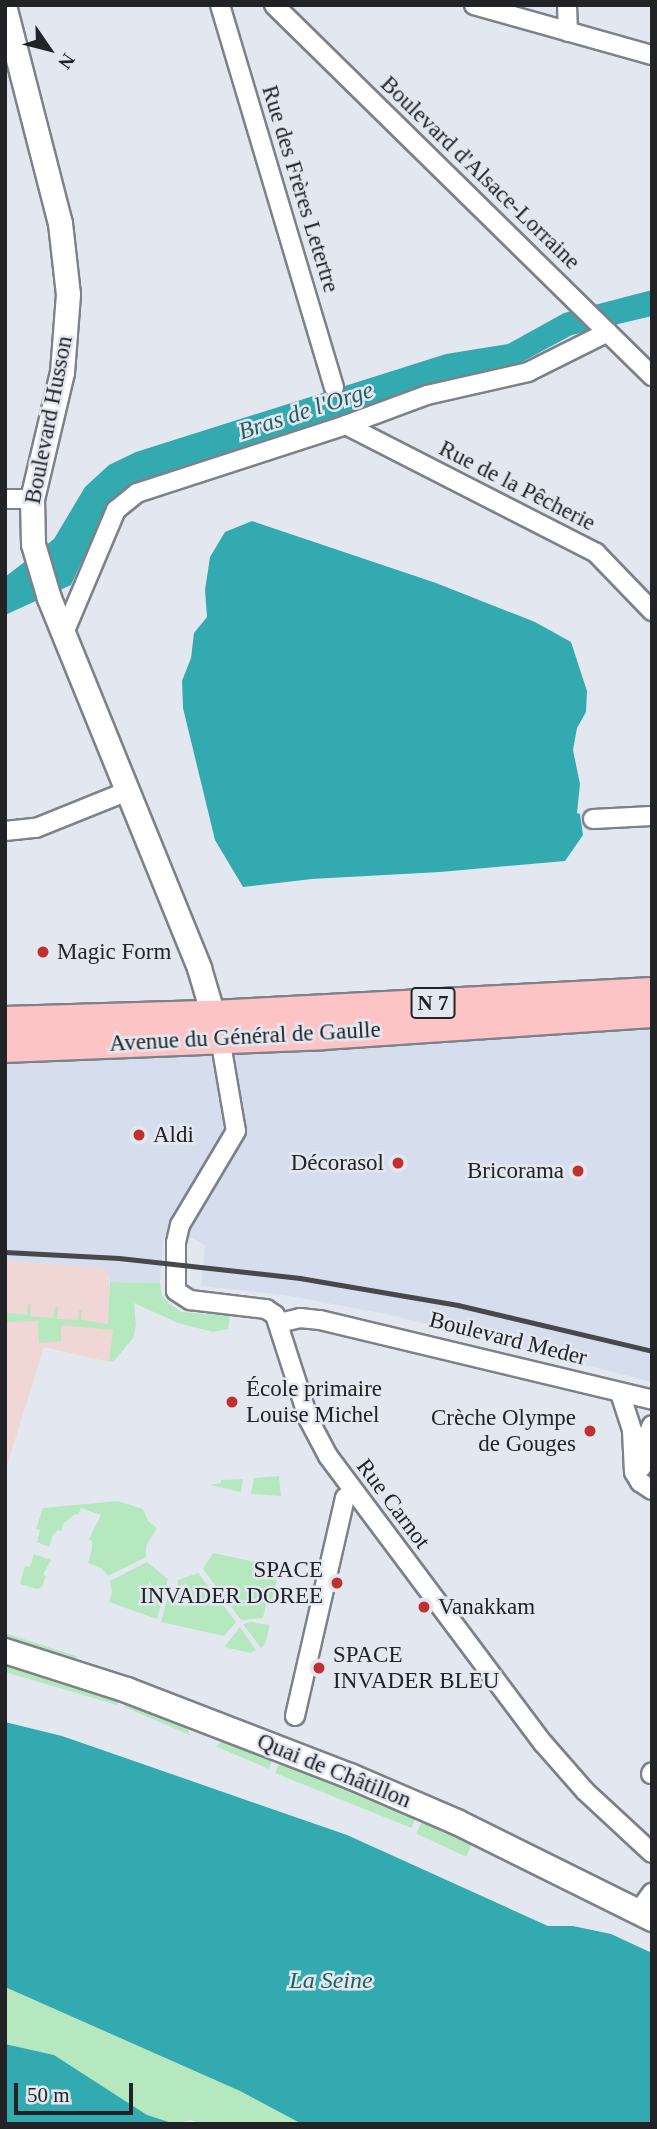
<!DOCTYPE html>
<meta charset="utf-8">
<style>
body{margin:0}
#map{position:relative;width:657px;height:2129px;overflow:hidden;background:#e3e8f0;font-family:Georgia,serif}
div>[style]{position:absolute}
.built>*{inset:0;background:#d6deed}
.industrial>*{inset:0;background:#f1d6d6}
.green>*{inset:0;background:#b5e8be;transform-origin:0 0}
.water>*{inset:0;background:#33aaaf}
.roads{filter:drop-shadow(2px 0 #7d8189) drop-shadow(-2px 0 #7d8189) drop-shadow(0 2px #7d8189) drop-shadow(0 -2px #7d8189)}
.minor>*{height:18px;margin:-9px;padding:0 9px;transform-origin:9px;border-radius:9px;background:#fff}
.tertiary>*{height:23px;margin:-11.5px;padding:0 11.5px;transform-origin:11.5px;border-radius:11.5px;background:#fff}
.secondary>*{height:24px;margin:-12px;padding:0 12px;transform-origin:12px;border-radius:12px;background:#fff}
.primary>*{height:28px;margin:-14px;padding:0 14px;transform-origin:14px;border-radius:14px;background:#fdc4c6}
.rail>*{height:4.5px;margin:-2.25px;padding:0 2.25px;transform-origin:2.25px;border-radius:2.25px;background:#46484c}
.dots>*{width:19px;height:19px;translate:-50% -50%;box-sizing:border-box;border:4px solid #e3e8f0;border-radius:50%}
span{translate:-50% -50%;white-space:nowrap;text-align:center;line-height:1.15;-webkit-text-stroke:5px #e3e8f0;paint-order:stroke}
.shield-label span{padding:2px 5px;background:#e3e8f0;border:2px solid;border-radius:5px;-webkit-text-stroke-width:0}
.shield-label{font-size:21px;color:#222326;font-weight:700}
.street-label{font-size:23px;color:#222326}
.poi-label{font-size:23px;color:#222326}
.left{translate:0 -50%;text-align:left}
.right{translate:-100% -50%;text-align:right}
.water-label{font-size:24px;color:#1f5e61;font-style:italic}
.frame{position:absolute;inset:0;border:7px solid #222326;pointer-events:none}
.north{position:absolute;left:14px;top:14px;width:70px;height:70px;-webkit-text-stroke:5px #e3e8f0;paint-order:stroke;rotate:125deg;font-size:19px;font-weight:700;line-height:28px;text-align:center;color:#222326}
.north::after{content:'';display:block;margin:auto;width:24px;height:32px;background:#222326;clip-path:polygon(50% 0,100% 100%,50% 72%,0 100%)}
.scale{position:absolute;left:14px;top:2083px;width:119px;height:32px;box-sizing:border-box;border:4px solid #222326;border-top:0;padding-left:9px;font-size:21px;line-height:24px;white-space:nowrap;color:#222326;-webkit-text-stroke:5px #e3e8f0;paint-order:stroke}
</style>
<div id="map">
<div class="built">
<i style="clip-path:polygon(652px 1013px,652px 1382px,391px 1315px,284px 1295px,201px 1286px,205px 1245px,192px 1238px,164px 1235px,160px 1283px,110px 1282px,106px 1268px,5px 1261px,5px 1048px)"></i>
</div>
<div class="industrial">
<i style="clip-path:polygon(5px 1261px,107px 1268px,114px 1330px,109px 1362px,44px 1347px,5px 1472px)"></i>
</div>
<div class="green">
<i style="clip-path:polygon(110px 1282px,160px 1283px,162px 1296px,171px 1305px,182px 1312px,230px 1316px,228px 1329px,213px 1332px,178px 1323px,134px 1303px,136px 1325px,133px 1338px,115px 1360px,109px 1362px,113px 1330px,61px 1325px,61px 1341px,39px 1343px,38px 1321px,5px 1322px,5px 1302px,6px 1313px,27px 1315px,28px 1304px,31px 1304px,30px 1316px,53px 1318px,55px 1307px,58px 1307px,57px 1319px,78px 1320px,79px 1310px,82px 1310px,81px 1320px,108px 1324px)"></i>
<i style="clip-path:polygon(279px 1476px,281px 1496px,251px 1494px,254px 1478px)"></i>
<i style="clip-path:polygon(243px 1479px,241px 1492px,210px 1485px,221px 1483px,221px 1480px)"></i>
<i style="clip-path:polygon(118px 1501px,143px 1509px,148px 1521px,157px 1528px,146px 1546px,146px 1557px,108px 1576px,101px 1568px,88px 1563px,92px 1549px,92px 1541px,89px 1539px,101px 1515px,81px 1508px,78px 1515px,75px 1514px,63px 1524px,61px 1531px,58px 1530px,53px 1535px,49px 1547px,37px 1542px,40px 1530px,36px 1529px,43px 1508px)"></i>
<i style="clip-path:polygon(213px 1553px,280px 1567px,272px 1600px,267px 1599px,263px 1618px,241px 1620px,203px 1569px)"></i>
<i style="clip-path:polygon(34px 1554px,51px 1560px,43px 1575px,46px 1576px,42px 1587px,37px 1589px,20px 1584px,25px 1566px,30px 1567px)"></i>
<i style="clip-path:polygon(147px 1562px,168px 1579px,157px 1619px,109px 1602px,112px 1592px,110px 1581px)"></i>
<i style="clip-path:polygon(198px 1573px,236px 1622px,224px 1636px,161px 1622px,168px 1596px,177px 1600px,178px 1580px)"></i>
<i style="clip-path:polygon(251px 1622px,270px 1625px,265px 1644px,261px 1648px,243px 1624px)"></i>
<i style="clip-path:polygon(240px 1627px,256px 1650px,251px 1653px,224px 1647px)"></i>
<i style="left:5px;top:1633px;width:76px;height:5px;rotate:18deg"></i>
<i style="clip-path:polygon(6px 1663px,121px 1699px,117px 1705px,5px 1672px)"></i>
<i style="clip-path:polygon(125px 1701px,186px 1724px,190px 1735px,124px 1707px)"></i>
<i style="clip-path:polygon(226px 1740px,273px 1758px,269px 1769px,215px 1746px)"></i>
<i style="left:280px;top:1761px;width:147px;height:13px;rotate:22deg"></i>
<i style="left:423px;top:1819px;width:55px;height:16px;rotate:25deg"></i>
<i style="clip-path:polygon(5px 1987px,240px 2091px,302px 2124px,202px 2124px,191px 2120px,175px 2124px,147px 2115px,54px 2055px,5px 2044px)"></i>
</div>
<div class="water">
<i style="clip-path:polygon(652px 290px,652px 316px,572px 335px,520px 363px,433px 385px,142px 480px,108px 504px,71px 585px,5px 615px,5px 577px,54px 539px,85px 487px,109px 465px,136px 452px,446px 354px,508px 344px,564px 313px)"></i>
<i style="clip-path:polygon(252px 521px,436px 583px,535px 622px,571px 642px,587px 691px,586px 712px,577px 728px,573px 750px,580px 784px,577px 813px,580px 814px,583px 835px,565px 861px,440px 872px,312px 879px,243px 887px,215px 840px,183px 708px,182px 681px,191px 658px,194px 633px,207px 617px,205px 590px,210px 557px,225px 532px)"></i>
<i style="clip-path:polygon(5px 1722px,62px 1736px,347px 1835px,548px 1926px,573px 1926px,611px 1934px,652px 1953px,652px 2124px,302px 2124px,240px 2091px,5px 1987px)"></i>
<i style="clip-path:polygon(5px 2044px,54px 2055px,147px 2115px,175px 2124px,5px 2124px)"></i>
</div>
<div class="roads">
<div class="minor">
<i style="left:220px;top:5px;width:399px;rotate:73.4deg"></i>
<i style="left:274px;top:5px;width:530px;rotate:44.46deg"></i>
<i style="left:474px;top:5px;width:185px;rotate:15.7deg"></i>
<i style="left:567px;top:5px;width:27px;rotate:88deg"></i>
<i style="left:346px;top:425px;width:281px;rotate:27.1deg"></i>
<i style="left:596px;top:553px;width:81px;rotate:46deg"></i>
<i style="left:5px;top:499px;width:27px"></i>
<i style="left:64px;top:633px;width:134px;rotate:-67.1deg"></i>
<i style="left:116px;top:510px;width:27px;rotate:-39deg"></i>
<i style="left:137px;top:493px;width:220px;rotate:-18deg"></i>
<i style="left:346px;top:425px;width:86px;rotate:-20.3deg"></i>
<i style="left:427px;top:395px;width:104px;rotate:-12.8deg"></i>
<i style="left:528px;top:372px;width:89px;rotate:-26.6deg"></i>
<i style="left:593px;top:819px;width:59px;rotate:-2.9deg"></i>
<i style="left:5px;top:831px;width:31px;rotate:-6deg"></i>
<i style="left:36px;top:828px;width:96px;rotate:-22deg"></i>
<i style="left:219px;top:1032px;width:100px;rotate:80.3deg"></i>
<i style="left:236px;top:1131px;width:109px;rotate:120.8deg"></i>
<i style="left:180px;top:1225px;width:18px;rotate:103deg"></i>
<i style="left:176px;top:1243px;width:48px;rotate:90deg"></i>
<i style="left:176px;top:1291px;width:17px;rotate:33deg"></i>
<i style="left:190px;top:1300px;width:77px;rotate:6.8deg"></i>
<i style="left:266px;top:1309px;width:11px;rotate:34deg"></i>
<i style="left:275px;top:1315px;width:110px;rotate:72.1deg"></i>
<i style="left:309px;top:1420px;width:41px;rotate:62.2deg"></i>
<i style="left:328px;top:1456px;width:359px;rotate:53.2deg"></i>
<i style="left:543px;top:1743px;width:64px;rotate:48.8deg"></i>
<i style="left:585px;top:1791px;width:91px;rotate:42.8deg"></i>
<i style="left:279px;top:1323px;width:22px;rotate:-13deg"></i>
<i style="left:300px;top:1318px;width:20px;rotate:6deg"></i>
<i style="left:320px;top:1320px;width:342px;rotate:13.5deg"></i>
<i style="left:620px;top:1393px;width:40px;rotate:72deg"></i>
<i style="left:632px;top:1431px;width:41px;rotate:87.2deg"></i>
<i style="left:634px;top:1472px;width:12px;rotate:59deg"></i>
<i style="left:640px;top:1482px;width:14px;rotate:34deg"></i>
<i style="left:642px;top:1467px;width:25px;rotate:-83deg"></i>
<i style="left:645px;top:1442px;width:18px;rotate:-68deg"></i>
<i style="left:295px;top:1716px;width:224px;rotate:-77.1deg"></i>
<i style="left:345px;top:1498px;width:10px;rotate:-37deg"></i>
<i style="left:651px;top:1774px;width:2px;rotate:-63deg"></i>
<i style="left:638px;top:1912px;width:24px;rotate:-54deg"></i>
</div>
<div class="tertiary">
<i style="left:5px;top:9px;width:221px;rotate:75.6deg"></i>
<i style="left:60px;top:223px;width:71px;rotate:83.6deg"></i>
<i style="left:68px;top:294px;width:78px;rotate:94.4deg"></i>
<i style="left:62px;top:372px;width:130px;rotate:103.3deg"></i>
<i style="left:32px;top:499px;width:45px;rotate:88.7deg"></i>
<i style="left:33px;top:544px;width:56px;rotate:73.5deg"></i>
<i style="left:49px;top:598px;width:399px;rotate:67.9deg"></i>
<i style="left:199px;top:968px;width:49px;rotate:73.4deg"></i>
</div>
<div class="secondary">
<i style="left:5px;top:1651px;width:128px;rotate:17.7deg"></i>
<i style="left:127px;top:1690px;width:239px;rotate:21.1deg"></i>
<i style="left:350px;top:1776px;width:116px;rotate:23.3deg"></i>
<i style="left:457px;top:1822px;width:218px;rotate:26.4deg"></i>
</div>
<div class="primary">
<i style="left:5px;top:1021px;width:208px;rotate:-1.7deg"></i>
<i style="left:213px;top:1015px;width:440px;rotate:-3deg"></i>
<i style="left:5px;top:1048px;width:317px;rotate:-2.3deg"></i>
<i style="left:322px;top:1035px;width:331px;rotate:-3.8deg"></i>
</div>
</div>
<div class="rail">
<i style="left:5px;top:1252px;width:114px;rotate:3deg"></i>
<i style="left:119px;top:1258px;width:182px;rotate:6.3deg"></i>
<i style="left:300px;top:1278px;width:160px;rotate:9.7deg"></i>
<i style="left:458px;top:1305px;width:199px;rotate:13.3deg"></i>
</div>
<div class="dots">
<i style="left:43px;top:952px;background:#bf302e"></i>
<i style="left:139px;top:1135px;background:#bf302e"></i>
<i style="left:398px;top:1163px;background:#bf302e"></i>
<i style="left:578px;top:1171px;background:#bf302e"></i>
<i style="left:232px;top:1402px;background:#bf302e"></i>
<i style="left:590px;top:1431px;background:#bf302e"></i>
<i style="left:337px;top:1583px;background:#bf302e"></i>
<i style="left:424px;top:1607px;background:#bf302e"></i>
<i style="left:319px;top:1668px;background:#bf302e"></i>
</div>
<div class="shield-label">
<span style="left:433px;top:1003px">N 7</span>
</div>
<div class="street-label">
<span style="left:480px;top:173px;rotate:44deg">Boulevard d'Alsace-Lorraine</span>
<span style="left:300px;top:189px;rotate:73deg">Rue des Frères Letertre</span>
<span style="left:49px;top:420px;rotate:-79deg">Boulevard Husson</span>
<span style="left:517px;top:486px;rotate:27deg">Rue de la Pêcherie</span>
<span style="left:245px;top:1037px;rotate:-3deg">Avenue du Général de Gaulle</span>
<span style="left:508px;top:1339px;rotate:14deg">Boulevard Meder</span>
<span style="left:393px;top:1504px;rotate:53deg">Rue Carnot</span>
<span style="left:334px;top:1771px;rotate:22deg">Quai de Châtillon</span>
</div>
<div class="poi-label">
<span class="left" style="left:57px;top:952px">Magic Form</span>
<span class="left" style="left:153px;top:1135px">Aldi</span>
<span class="right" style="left:384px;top:1163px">Décorasol</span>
<span class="right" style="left:564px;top:1171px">Bricorama</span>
<span class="left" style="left:246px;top:1402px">École primaire<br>Louise Michel</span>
<span class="right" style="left:576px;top:1431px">Crèche Olympe<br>de Gouges</span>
<span class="right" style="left:323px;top:1583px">SPACE<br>INVADER DOREE</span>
<span class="left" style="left:438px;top:1607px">Vanakkam</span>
<span class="left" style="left:333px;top:1668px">SPACE<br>INVADER BLEU</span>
</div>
<div class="water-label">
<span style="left:306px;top:411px;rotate:-18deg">Bras de l'Orge</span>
<span style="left:331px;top:1981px">La Seine</span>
</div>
<div class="frame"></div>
<div class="north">N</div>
<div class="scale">50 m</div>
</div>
